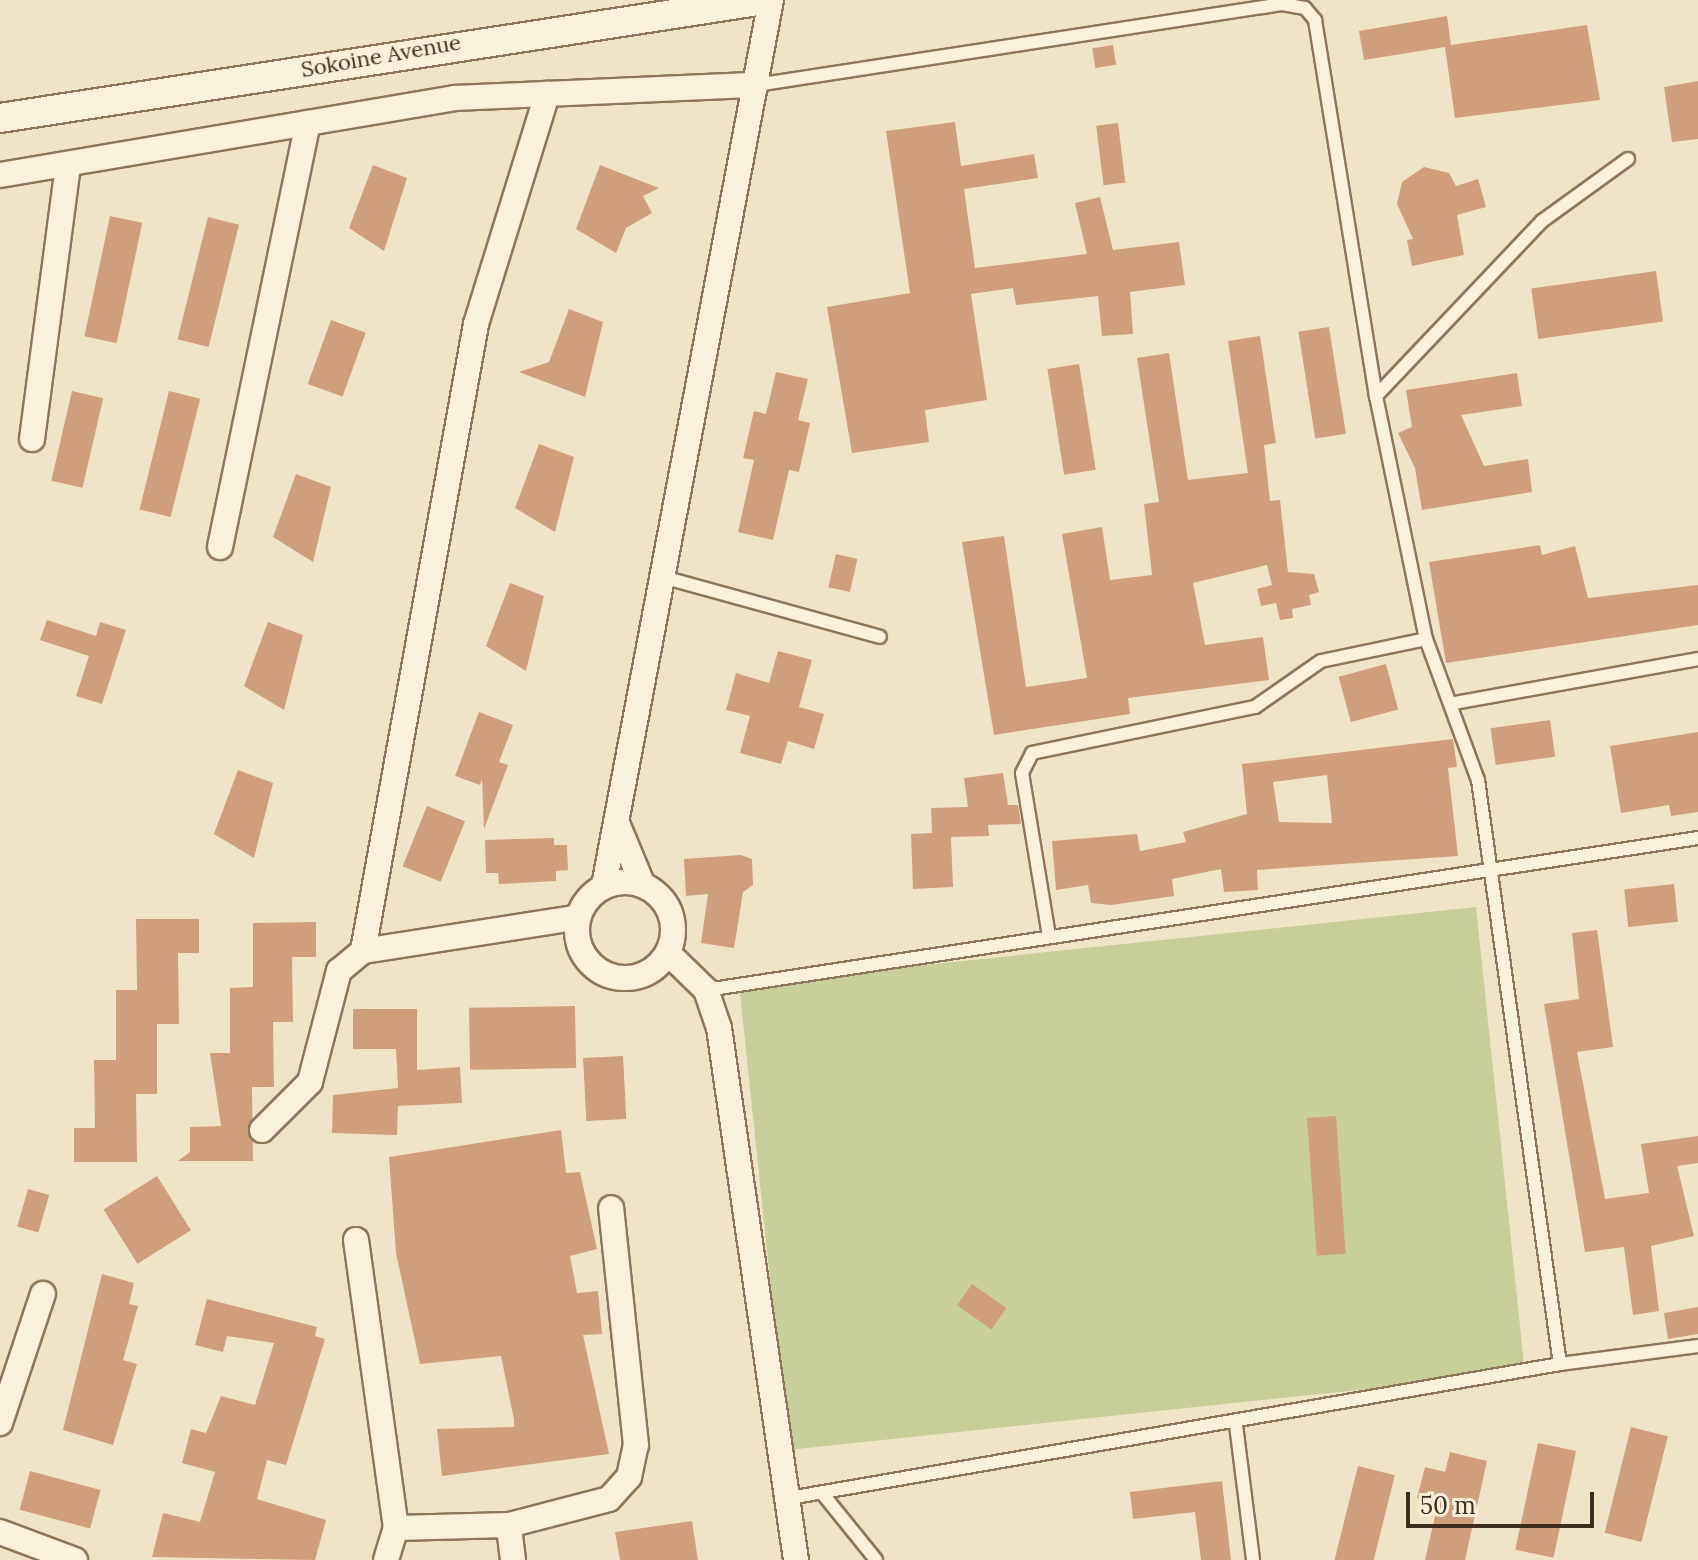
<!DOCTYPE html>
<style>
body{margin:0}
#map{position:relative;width:1698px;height:1560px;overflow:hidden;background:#f0e4c8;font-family:Lora,serif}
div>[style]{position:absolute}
.green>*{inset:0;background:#c9cf9b;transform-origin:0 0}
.building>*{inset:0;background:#cf9f7d;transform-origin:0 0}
.roads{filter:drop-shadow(2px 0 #8d765c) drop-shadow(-2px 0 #8d765c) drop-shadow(0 2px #8d765c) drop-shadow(0 -2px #8d765c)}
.service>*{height:12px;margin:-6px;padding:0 6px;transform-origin:6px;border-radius:6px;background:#faf1dc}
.minor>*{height:24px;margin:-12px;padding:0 12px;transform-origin:12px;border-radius:12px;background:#faf1dc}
.minor>.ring{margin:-12px;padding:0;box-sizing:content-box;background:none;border:24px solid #faf1dc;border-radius:50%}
.tertiary>*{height:28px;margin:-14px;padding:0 14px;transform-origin:14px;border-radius:14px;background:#faf1dc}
span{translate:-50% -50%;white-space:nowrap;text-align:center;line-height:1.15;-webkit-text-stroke:6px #f7eed8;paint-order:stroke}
.street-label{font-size:22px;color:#3d2e20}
.scale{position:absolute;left:1406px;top:1492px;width:188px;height:36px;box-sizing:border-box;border:4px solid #3d2e20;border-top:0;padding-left:10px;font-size:24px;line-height:28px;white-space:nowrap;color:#3d2e20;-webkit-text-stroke:6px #f7eed8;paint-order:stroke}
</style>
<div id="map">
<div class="green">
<i style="left:1476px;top:907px;width:468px;height:741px;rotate:84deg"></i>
</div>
<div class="building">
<i style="clip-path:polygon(1447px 16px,1451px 45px,1587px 25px,1600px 100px,1455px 118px,1445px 47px,1364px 60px,1359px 31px)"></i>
<i style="left:1113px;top:45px;width:20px;height:21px;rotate:81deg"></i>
<i style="clip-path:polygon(1698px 81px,1698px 139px,1672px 142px,1664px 87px)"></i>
<i style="clip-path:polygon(955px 122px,961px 166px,1034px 154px,1038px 178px,964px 189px,975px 268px,1087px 254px,1075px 203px,1100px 197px,1113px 250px,1179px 242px,1185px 285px,1130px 292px,1133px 334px,1102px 336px,1098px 296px,1016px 305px,1013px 288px,971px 294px,987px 400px,925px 410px,929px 442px,852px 453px,827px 307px,910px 293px,886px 131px)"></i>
<i style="left:1118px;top:123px;width:60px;height:22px;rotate:83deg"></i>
<i style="clip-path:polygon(373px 165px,407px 178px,384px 251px,349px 228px)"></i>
<i style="clip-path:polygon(600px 165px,659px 188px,643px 196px,652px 213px,626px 228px,616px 253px,576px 229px)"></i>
<i style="clip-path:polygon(1424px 167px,1449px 173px,1456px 186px,1478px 179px,1486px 207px,1457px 215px,1464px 255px,1412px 266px,1407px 240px,1413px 239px,1397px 204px,1402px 182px)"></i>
<i style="left:110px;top:216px;width:33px;height:123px;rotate:12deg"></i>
<i style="left:208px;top:217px;width:32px;height:126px;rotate:14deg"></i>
<i style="left:1656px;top:271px;width:51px;height:126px;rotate:82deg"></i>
<i style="clip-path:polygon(569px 309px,603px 322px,585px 397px,519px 372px,549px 362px)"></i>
<i style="left:331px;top:320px;width:37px;height:68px;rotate:20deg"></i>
<i style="left:1329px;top:327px;width:108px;height:31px;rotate:81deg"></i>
<i style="clip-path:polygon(1260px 336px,1276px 443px,1264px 445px,1270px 501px,1280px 500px,1288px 572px,1314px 574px,1319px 592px,1309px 595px,1311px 605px,1292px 609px,1293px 618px,1280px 620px,1276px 603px,1261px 606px,1257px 589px,1272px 585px,1267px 565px,1193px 583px,1205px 645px,1263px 637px,1269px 680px,1128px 698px,1130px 714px,994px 735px,962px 542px,1004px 536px,1026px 687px,1087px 678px,1062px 534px,1102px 527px,1110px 580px,1152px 575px,1144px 504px,1159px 502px,1137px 358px,1169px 353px,1188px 480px,1248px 473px,1228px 341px)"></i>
<i style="left:1079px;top:364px;width:107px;height:32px;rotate:81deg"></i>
<i style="clip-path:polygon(776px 372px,808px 379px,798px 420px,810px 423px,799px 472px,789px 470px,773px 540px,738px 532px,754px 460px,743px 458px,754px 411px,766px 414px)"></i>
<i style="clip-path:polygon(1517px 373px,1522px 406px,1461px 415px,1484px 466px,1528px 459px,1532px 492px,1422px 510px,1415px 468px,1398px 433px,1412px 427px,1406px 390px)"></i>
<i style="left:72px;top:391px;width:32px;height:92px;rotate:13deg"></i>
<i style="left:169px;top:391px;width:32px;height:122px;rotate:14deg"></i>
<i style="clip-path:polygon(539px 444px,574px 457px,555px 532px,515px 508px)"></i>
<i style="clip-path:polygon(296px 474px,331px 487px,313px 562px,273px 537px)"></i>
<i style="clip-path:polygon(1540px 545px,1542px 555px,1575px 546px,1588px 598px,1698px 585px,1698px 625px,1446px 663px,1429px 562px)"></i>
<i style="left:836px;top:554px;width:22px;height:34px;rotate:13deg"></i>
<i style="clip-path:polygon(510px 583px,544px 596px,526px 671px,486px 646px)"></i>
<i style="clip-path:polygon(47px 620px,96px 636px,100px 622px,126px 630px,102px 704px,76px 696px,89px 656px,40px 640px)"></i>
<i style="clip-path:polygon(268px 622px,303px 635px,284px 710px,244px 686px)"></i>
<i style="clip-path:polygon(778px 651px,812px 660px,799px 707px,824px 714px,814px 749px,788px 741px,781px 764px,740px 753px,750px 716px,726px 710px,736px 673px,769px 683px)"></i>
<i style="left:1386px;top:664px;width:47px;height:49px;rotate:75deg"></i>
<i style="clip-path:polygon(479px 712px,513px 725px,499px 762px,508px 765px,484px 829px,482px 779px,480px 785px,455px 776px)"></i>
<i style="left:1550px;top:720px;width:37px;height:60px;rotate:82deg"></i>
<i style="clip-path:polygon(1698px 732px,1698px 812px,1671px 816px,1669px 805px,1621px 813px,1610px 746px)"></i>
<i style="clip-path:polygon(evenodd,1453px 739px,1457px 767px,1448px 768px,1458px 856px,1257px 870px,1258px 890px,1224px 892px,1221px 869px,1172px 879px,1174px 896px,1111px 905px,1091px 903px,1088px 885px,1056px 890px,1052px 841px,1137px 834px,1140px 851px,1186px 842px,1183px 832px,1247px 814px,1242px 764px,1453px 739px,1327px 775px,1332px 823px,1279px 822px,1273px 782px,1327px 775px)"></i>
<i style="clip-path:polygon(238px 770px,273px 783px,254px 858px,214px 834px)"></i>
<i style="clip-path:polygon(1003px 773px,1008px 805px,1018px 805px,1021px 824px,988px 825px,989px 836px,951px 837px,953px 887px,913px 889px,911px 834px,932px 833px,931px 808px,968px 807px,964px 778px)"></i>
<i style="left:427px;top:806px;width:41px;height:65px;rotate:22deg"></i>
<i style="clip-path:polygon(554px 838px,554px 845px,567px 845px,568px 870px,556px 871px,556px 881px,499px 884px,498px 873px,486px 873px,485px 840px)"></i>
<i style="clip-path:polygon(741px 855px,752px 859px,753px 885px,743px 892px,734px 948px,701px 943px,708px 894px,686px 896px,684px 859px)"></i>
<i style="left:1674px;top:884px;width:38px;height:50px;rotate:84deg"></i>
<i style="clip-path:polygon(136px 919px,199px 919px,199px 953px,178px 953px,179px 1024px,157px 1024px,157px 1094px,136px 1094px,137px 1162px,74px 1162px,74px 1128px,95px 1128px,94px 1060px,116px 1060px,116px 990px,137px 990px)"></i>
<i style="clip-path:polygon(316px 922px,316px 957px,292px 957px,293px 1022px,273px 1022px,274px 1087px,252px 1087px,253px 1161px,178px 1161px,190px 1152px,190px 1127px,221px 1126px,210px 1053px,230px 1053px,230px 988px,253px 987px,253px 923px)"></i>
<i style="clip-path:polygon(1597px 930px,1613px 1047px,1577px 1052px,1605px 1199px,1649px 1193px,1641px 1144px,1698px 1136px,1698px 1163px,1677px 1166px,1694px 1236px,1651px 1246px,1659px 1311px,1633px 1315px,1624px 1247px,1585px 1252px,1544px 1004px,1579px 999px,1572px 933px)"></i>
<i style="left:575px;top:1006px;width:62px;height:106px;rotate:89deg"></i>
<i style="clip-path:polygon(353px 1009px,417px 1009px,417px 1070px,460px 1067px,462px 1103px,398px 1106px,397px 1135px,332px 1133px,333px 1095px,398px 1088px,396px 1049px,353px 1049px)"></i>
<i style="left:623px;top:1056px;width:63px;height:40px;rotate:87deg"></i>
<i style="left:1336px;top:1116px;width:138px;height:29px;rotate:86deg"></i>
<i style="clip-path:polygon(561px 1130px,566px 1173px,580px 1172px,597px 1249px,570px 1256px,577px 1293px,598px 1291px,602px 1334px,583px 1335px,609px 1454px,442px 1476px,437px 1429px,514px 1427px,514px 1420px,501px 1356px,420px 1364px,396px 1253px,389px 1157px)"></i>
<i style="left:157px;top:1176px;width:64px;height:63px;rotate:58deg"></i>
<i style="left:28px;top:1189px;width:22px;height:39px;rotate:16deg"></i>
<i style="clip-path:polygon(102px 1274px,134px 1283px,129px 1304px,138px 1306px,123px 1360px,137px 1364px,113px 1445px,63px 1430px)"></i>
<i style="left:972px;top:1284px;width:42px;height:26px;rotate:35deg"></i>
<i style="clip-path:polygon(207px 1299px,317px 1327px,315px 1336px,325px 1339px,286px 1465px,267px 1460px,257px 1499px,326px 1520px,315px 1560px,152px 1557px,163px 1513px,200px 1522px,215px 1472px,182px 1463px,191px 1429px,206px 1433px,221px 1396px,255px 1405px,274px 1343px,227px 1336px,223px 1352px,195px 1345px)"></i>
<i style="clip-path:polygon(1698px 1307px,1698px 1334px,1668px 1339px,1664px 1313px)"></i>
<i style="left:1631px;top:1427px;width:38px;height:109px;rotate:14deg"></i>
<i style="left:1538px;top:1443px;width:39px;height:109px;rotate:12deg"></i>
<i style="clip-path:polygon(1450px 1452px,1487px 1461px,1465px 1560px,1425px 1560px,1438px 1503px,1417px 1498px,1425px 1467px,1445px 1472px)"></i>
<i style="left:1358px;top:1466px;width:38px;height:97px;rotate:14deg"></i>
<i style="left:30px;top:1471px;width:73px;height:40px;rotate:15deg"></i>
<i style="clip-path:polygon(1222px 1481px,1231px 1560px,1201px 1560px,1195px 1512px,1133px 1519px,1130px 1492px)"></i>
<i style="clip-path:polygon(692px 1521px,698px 1560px,620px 1560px,615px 1532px)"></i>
</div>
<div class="roads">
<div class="service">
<i style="left:756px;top:85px;width:532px;rotate:-8.75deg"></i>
<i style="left:1282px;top:4px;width:23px;rotate:10deg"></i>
<i style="left:1305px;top:8px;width:16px;rotate:50deg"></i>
<i style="left:1315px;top:20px;width:381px;rotate:80.8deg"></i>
<i style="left:1376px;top:396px;width:248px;rotate:78.4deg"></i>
<i style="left:1426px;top:639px;width:150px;rotate:69.8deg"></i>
<i style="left:1478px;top:780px;width:590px;rotate:82.01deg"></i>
<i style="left:1376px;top:396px;width:241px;rotate:-46.5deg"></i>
<i style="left:1542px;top:221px;width:106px;rotate:-35.8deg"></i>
<i style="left:659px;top:576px;width:229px;rotate:15.4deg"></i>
<i style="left:1454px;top:703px;width:248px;rotate:-10.2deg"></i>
<i style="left:1049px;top:936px;width:165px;rotate:-99.4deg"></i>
<i style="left:1022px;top:773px;width:22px;rotate:-63deg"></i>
<i style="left:1032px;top:753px;width:228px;rotate:-11.7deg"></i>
<i style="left:1255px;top:707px;width:80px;rotate:-34.9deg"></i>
<i style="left:1321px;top:661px;width:107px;rotate:-11.8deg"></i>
<i style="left:706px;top:990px;width:1004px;rotate:-8.71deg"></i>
<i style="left:1236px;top:1425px;width:136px;rotate:82.8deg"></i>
<i style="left:822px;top:1493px;width:86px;rotate:51.1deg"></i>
<i style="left:789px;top:1498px;width:783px;rotate:-9.86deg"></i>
<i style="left:1560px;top:1364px;width:139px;rotate:-7.4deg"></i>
</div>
<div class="minor">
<i style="left:0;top:175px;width:461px;rotate:-9.6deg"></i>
<i style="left:455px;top:98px;width:301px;rotate:-2.5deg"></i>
<i style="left:32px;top:439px;width:276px;rotate:-82.5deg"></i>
<i style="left:220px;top:547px;width:433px;rotate:-78.3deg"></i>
<i style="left:617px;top:823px;width:63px;rotate:67.5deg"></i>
<i class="ring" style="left:577px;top:882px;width:72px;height:72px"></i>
<i style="left:604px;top:886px;width:902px;rotate:-79.33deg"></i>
<i style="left:363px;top:951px;width:637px;rotate:-79.78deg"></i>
<i style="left:476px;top:324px;width:241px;rotate:-72.8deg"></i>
<i style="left:669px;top:954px;width:52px;rotate:44.2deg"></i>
<i style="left:706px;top:990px;width:40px;rotate:71.1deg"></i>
<i style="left:719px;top:1028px;width:538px;rotate:81.76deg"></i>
<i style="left:262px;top:1130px;width:68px;rotate:-45deg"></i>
<i style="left:310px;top:1082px;width:115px;rotate:-75.4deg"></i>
<i style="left:339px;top:971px;width:31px;rotate:-40deg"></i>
<i style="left:363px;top:951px;width:214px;rotate:-8.9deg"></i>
<i style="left:356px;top:1240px;width:291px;rotate:82.1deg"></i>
<i style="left:0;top:1423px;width:136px;rotate:-71.6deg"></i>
<i style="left:0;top:1532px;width:80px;rotate:20.5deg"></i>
<i style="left:386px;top:1560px;width:34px;rotate:-73deg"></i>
<i style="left:396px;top:1528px;width:113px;rotate:-1.5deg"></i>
<i style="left:513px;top:1560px;width:35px;rotate:-97deg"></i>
<i style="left:509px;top:1525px;width:103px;rotate:-14.6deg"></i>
<i style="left:609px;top:1499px;width:30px;rotate:-48deg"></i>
<i style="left:629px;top:1477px;width:33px;rotate:-78deg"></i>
<i style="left:636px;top:1445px;width:238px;rotate:-96deg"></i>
</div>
<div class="tertiary">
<i style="left:0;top:118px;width:773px;rotate:-8.78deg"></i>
</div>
</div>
<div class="street-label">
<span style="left:381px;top:56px;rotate:-10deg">Sokoine Avenue</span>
</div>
<div class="scale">50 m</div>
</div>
